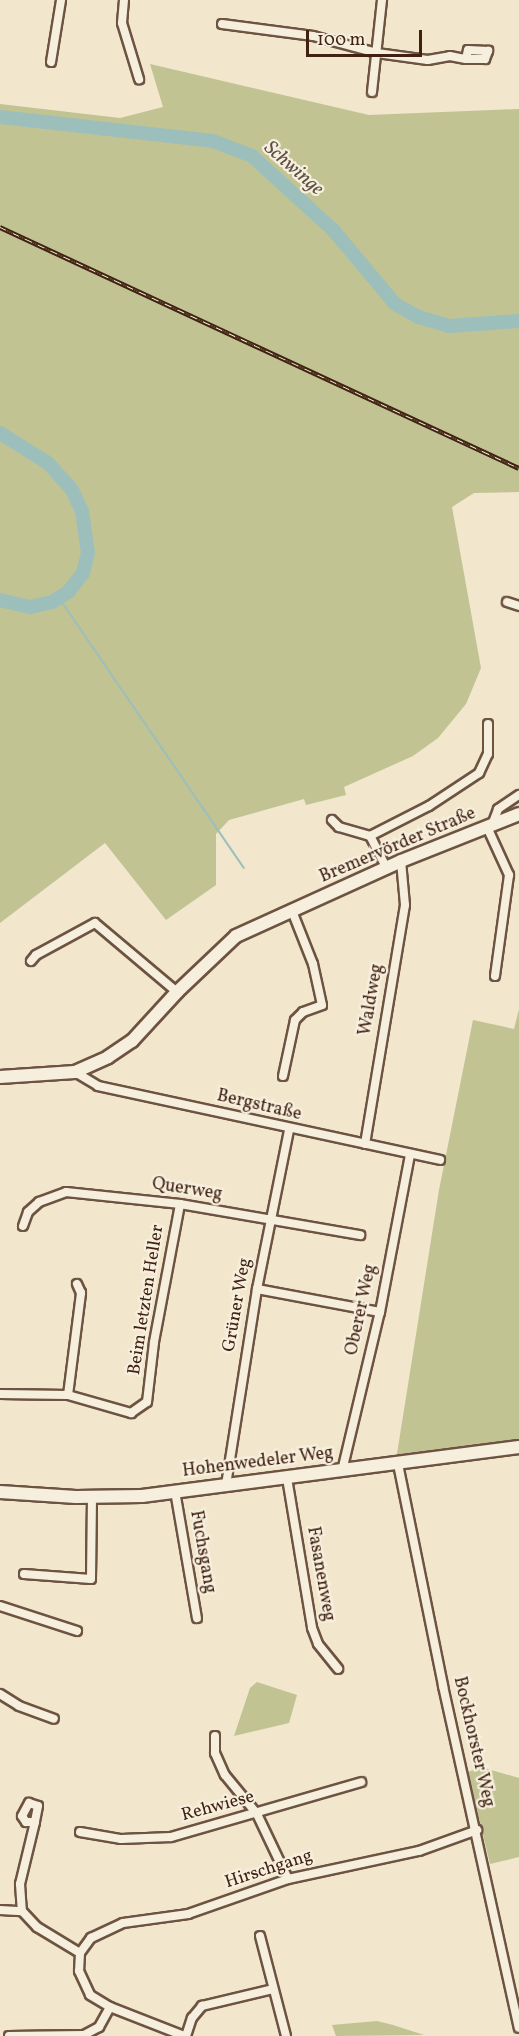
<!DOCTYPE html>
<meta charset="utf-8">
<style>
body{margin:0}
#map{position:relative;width:519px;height:2036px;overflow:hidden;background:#f2e6cd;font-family:Vollkorn,serif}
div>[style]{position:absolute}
.green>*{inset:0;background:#c1c393}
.stream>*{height:2px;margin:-1px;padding:0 1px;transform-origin:1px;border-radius:1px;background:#9cbfbc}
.river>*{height:14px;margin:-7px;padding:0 7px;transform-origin:7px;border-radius:7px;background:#9cbfbc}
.roads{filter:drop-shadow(2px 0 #6d5341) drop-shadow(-2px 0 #6d5341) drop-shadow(0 2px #6d5341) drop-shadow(0 -2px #6d5341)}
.street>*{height:8px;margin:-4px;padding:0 4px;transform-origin:4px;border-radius:4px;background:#f7efde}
.secondary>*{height:12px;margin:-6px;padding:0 6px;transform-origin:6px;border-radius:6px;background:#f7efde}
.rail>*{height:4.5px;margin-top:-2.25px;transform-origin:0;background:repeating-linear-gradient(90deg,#f7efde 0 7px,#412212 0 14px);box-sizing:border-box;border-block:2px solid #412212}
span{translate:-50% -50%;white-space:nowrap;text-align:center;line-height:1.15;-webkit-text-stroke:4.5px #f7efde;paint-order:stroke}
.street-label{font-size:18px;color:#412212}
.water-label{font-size:20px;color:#5c5145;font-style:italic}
.scale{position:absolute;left:306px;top:30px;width:116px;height:27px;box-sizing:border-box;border:3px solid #412212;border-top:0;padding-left:8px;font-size:18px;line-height:21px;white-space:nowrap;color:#412212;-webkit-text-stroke:4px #f7efde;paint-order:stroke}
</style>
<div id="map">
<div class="green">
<i style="clip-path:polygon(150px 64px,369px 115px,519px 109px,519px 492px,474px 493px,452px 507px,481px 668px,466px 704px,438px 738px,413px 756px,344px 787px,346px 795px,306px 805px,304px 799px,229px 820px,216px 834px,216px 885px,166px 920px,105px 843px,0 923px,0 104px,120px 118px,163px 107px)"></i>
<i style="clip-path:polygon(519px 1009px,519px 1441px,396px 1460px,439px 1190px,473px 1020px,514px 1029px)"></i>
<i style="clip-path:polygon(257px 1682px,297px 1695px,289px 1723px,234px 1736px,250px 1688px)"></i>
<i style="clip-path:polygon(481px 1767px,519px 1778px,519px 1857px,490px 1864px,468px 1772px)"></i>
<i style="clip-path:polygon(377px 2021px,393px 2025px,424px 2035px,336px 2036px,332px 2025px)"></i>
</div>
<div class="stream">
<i style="left:59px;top:598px;width:327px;rotate:55.6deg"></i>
</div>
<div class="river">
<i style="left:0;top:117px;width:214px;rotate:6.4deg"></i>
<i style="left:213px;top:141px;width:42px;rotate:21deg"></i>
<i style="left:252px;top:156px;width:111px;rotate:42.4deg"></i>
<i style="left:334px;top:231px;width:95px;rotate:50.1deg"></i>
<i style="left:395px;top:304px;width:26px;rotate:29deg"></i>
<i style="left:418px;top:317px;width:32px;rotate:16deg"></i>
<i style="left:449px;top:326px;width:70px;rotate:-4.1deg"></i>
<i style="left:0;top:433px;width:57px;rotate:32deg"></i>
<i style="left:48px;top:463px;width:36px;rotate:48deg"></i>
<i style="left:72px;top:490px;width:23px;rotate:65deg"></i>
<i style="left:82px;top:511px;width:42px;rotate:81.9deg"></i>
<i style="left:88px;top:553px;width:21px;rotate:104deg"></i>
<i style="left:83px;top:573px;width:24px;rotate:128deg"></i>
<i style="left:68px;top:592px;width:19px;rotate:148deg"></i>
<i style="left:52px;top:602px;width:23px;rotate:167deg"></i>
<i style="left:30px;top:607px;width:31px;rotate:-167deg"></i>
</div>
<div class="roads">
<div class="street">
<i style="left:124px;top:0;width:23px;rotate:95deg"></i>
<i style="left:122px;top:23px;width:59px;rotate:73.1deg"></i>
<i style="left:222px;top:24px;width:92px;rotate:7.5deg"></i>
<i style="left:313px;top:36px;width:66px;rotate:14.9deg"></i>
<i style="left:377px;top:53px;width:51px;rotate:7.8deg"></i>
<i style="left:428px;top:60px;width:22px;rotate:-10deg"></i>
<i style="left:450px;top:56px;width:16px;rotate:11deg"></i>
<i style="left:466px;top:59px;width:19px"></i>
<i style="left:485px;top:59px;width:9px;rotate:-69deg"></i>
<i style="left:488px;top:51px;width:20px;rotate:-177deg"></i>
<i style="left:468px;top:50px;width:9px;rotate:103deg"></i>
<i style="left:51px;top:62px;width:63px;rotate:-80.8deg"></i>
<i style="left:372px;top:92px;width:93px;rotate:-83.8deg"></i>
<i style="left:507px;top:602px;width:13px;rotate:18deg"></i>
<i style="left:332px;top:820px;width:10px;rotate:45deg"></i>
<i style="left:339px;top:827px;width:32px;rotate:16deg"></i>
<i style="left:492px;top:825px;width:17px;rotate:-69deg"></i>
<i style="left:498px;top:809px;width:25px;rotate:-34deg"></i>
<i style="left:487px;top:827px;width:53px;rotate:65.4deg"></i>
<i style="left:509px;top:875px;width:102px;rotate:97.9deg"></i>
<i style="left:386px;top:867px;width:35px;rotate:-117deg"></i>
<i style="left:370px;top:836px;width:66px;rotate:-27deg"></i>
<i style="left:429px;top:806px;width:60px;rotate:-33.4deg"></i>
<i style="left:479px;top:773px;width:21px;rotate:-65deg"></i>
<i style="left:488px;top:754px;width:30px;rotate:-90deg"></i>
<i style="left:31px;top:961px;width:8px;rotate:-50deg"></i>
<i style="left:36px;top:955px;width:67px;rotate:-28.5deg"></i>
<i style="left:95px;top:923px;width:107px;rotate:40.1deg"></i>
<i style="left:75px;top:1072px;width:27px;rotate:31deg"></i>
<i style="left:98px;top:1086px;width:350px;rotate:12.2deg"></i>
<i style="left:283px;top:1076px;width:57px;rotate:-77.9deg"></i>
<i style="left:295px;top:1020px;width:11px;rotate:-45deg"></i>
<i style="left:303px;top:1012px;width:20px;rotate:-20deg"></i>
<i style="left:322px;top:1005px;width:42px;rotate:-102.4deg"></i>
<i style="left:313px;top:964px;width:57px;rotate:-111.6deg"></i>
<i style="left:365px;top:1144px;width:242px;rotate:-80.5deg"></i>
<i style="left:405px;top:905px;width:44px;rotate:-95.2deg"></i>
<i style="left:23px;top:1226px;width:15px;rotate:-70deg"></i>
<i style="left:28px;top:1212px;width:15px;rotate:-42deg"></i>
<i style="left:39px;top:1202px;width:29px;rotate:-20deg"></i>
<i style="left:66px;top:1192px;width:115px;rotate:6deg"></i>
<i style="left:180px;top:1204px;width:183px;rotate:9.8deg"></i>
<i style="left:257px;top:1289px;width:125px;rotate:10.6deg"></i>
<i style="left:0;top:1394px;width:68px;rotate:0.8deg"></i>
<i style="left:68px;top:1395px;width:66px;rotate:15.9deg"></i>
<i style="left:131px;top:1413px;width:19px;rotate:-35deg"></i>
<i style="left:147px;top:1402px;width:60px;rotate:-83.3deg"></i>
<i style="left:154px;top:1342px;width:140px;rotate:-79.3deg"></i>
<i style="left:68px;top:1395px;width:103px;rotate:-82.7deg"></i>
<i style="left:81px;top:1293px;width:10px;rotate:-114deg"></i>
<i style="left:398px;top:1464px;width:227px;rotate:78.5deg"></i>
<i style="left:443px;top:1686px;width:350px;rotate:77.5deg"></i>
<i style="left:342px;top:1471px;width:163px;rotate:-76.6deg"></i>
<i style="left:380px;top:1312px;width:161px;rotate:-79.2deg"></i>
<i style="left:287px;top:1478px;width:152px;rotate:80.5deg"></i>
<i style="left:312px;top:1628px;width:17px;rotate:69deg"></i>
<i style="left:318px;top:1644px;width:32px;rotate:51deg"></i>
<i style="left:226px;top:1485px;width:198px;rotate:-81deg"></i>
<i style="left:257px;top:1289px;width:162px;rotate:-78.6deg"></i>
<i style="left:175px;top:1491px;width:129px;rotate:80.2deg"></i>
<i style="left:24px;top:1574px;width:67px;rotate:4.3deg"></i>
<i style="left:91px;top:1579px;width:81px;rotate:-89.3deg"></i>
<i style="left:0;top:1606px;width:81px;rotate:18deg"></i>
<i style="left:0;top:1694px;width:22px;rotate:32deg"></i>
<i style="left:19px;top:1706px;width:37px;rotate:20deg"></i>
<i style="left:215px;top:1736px;width:17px;rotate:90deg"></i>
<i style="left:215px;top:1753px;width:24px;rotate:66deg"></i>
<i style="left:225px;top:1775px;width:50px;rotate:50.6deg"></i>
<i style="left:257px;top:1814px;width:72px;rotate:64.5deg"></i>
<i style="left:35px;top:1822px;width:9px;rotate:180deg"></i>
<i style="left:26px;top:1822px;width:7px;rotate:-124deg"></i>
<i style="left:22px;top:1816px;width:15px;rotate:-62deg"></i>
<i style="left:29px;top:1803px;width:9px;rotate:18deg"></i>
<i style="left:38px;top:1806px;width:16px;rotate:101deg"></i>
<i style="left:35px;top:1822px;width:64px;rotate:103.6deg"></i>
<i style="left:20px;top:1884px;width:27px;rotate:86deg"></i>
<i style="left:22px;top:1911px;width:22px;rotate:47deg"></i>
<i style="left:37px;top:1927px;width:50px;rotate:31.2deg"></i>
<i style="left:80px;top:1832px;width:42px;rotate:9.7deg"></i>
<i style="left:121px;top:1839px;width:50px;rotate:-2.3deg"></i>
<i style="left:171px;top:1837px;width:198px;rotate:-16.1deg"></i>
<i style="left:0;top:1910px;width:22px;rotate:3deg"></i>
<i style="left:260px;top:1936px;width:103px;rotate:75.4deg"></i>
<i style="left:80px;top:1953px;width:19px;rotate:-54deg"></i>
<i style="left:91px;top:1938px;width:35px;rotate:-25deg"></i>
<i style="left:123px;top:1923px;width:66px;rotate:-7.9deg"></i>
<i style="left:188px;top:1914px;width:106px;rotate:-19.3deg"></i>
<i style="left:288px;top:1879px;width:134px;rotate:-12.1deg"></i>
<i style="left:419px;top:1851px;width:62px;rotate:-19.9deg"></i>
<i style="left:80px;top:1953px;width:18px;rotate:93deg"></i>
<i style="left:79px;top:1971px;width:26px;rotate:65deg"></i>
<i style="left:90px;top:1995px;width:23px;rotate:31deg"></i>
<i style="left:110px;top:2007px;width:79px;rotate:21.4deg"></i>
<i style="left:9px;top:2036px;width:75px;rotate:-0.8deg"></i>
<i style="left:84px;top:2035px;width:17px;rotate:-28deg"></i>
<i style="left:99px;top:2027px;width:23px;rotate:-61deg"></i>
<i style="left:186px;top:2036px;width:19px;rotate:-72deg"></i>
<i style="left:192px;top:2018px;width:16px;rotate:-50deg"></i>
<i style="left:202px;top:2006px;width:73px;rotate:-13.5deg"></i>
</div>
<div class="secondary">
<i style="left:0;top:1077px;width:75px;rotate:-3.8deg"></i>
<i style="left:75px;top:1072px;width:36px;rotate:-24deg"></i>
<i style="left:108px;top:1057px;width:29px;rotate:-34deg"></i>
<i style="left:132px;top:1041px;width:67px;rotate:-47.4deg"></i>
<i style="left:177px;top:992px;width:81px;rotate:-43.5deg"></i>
<i style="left:236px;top:936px;width:181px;rotate:-24.4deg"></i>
<i style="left:401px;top:861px;width:127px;rotate:-21.7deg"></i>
<i style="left:0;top:1492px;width:76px;rotate:3.8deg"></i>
<i style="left:76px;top:1497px;width:66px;rotate:-0.9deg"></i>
<i style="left:142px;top:1496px;width:380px;rotate:-7.4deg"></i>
</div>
</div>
<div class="rail">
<i style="left:0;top:227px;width:572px;rotate:24.91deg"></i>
</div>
<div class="street-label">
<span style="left:398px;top:846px;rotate:-23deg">Bremervörder Straße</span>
<span style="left:372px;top:1000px;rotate:-80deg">Waldweg</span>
<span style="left:259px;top:1106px;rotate:13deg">Bergstraße</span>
<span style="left:187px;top:1190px;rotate:9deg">Querweg</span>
<span style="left:147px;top:1300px;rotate:-81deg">Beim letzten Heller</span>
<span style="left:238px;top:1305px;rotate:-80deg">Grüner Weg</span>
<span style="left:362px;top:1310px;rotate:-78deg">Oberer Weg</span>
<span style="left:258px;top:1463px;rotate:-7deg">Hohenwedeler Weg</span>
<span style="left:202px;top:1552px;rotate:80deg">Fuchsgang</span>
<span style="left:320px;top:1574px;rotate:80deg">Fasanenweg</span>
<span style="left:473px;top:1742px;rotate:77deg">Bockhorster Weg</span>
<span style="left:218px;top:1807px;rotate:-15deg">Rehwiese</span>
<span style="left:269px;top:1870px;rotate:-18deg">Hirschgang</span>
</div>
<div class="water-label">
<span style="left:293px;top:169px;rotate:41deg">Schwinge</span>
</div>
<div class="scale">100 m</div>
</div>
